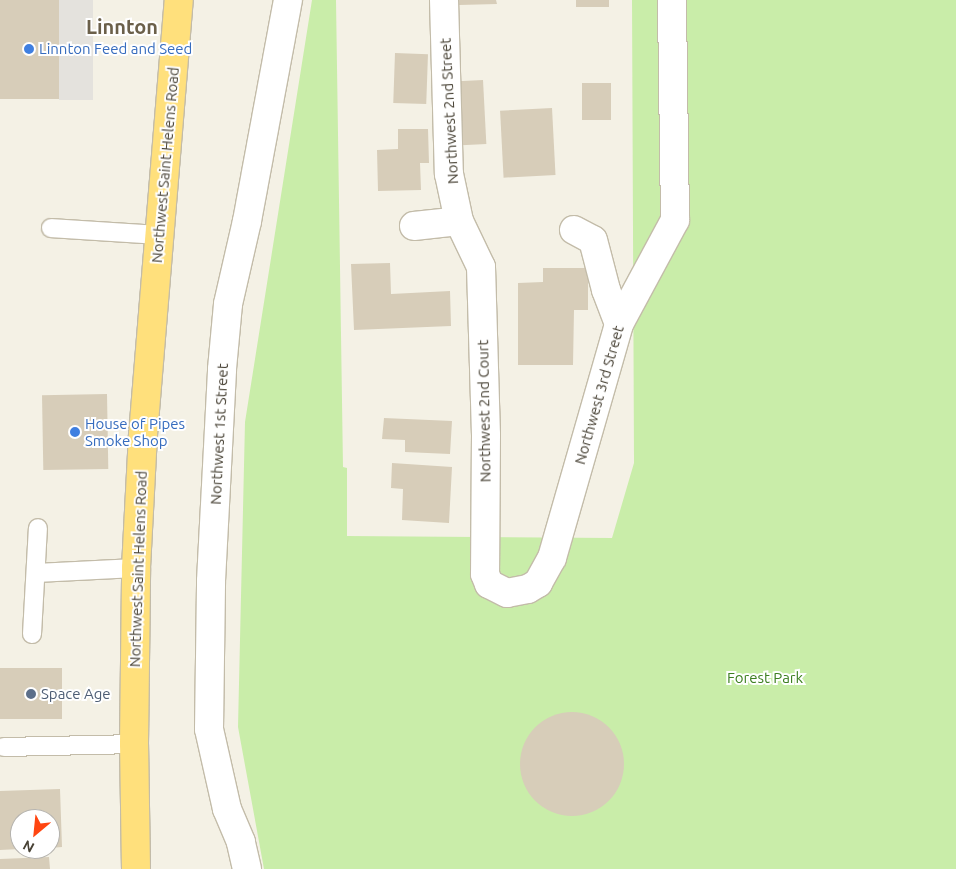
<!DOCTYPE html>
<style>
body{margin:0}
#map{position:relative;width:956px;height:869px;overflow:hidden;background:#f4f1e5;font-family:Ubuntu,sans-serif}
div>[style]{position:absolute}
.green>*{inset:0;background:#c9eda9}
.parking>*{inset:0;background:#e4e2dd;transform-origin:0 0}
.building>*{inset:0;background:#d7cdb9;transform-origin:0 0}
.round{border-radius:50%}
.roads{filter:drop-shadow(1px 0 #c3bca9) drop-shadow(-1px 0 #c3bca9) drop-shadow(0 1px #c3bca9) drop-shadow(0 -1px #c3bca9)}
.service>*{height:18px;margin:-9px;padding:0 9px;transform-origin:9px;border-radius:9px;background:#fff}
.minor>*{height:28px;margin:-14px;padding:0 14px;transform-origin:14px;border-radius:14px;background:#fff}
.trunk>*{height:28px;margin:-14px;padding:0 14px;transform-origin:14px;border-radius:14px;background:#ffe07c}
.dots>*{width:14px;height:14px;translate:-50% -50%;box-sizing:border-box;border:2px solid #fff;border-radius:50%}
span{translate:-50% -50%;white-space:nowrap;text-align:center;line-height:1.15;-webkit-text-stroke:4px #fff;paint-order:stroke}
.shop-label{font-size:15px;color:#366cbe}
.left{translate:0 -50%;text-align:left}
.street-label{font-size:15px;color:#474134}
.park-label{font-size:15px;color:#3d7f21}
.service-label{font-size:15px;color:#4e5e75}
.district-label{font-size:20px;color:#6b604a;font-weight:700}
.north{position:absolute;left:10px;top:809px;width:50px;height:50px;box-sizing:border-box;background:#fff;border:1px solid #b5b3ae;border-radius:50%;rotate:208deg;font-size:14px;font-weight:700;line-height:20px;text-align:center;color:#474134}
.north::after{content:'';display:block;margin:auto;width:18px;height:22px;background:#ff4611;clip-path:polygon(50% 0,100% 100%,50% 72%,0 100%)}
</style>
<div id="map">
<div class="green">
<i style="clip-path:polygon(312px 0,336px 0,343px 467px,347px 468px,347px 536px,612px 538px,634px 463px,632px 0,956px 0,956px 869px,264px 869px,238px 727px,245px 422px)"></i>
</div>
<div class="parking">
<i style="left:59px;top:0;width:34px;height:100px"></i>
</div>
<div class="building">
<i style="left:0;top:0;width:59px;height:99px"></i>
<i style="clip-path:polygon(459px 0,496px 0,497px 4px,459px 5px)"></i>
<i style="left:576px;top:0;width:33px;height:7px"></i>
<i style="left:395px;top:53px;width:33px;height:50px;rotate:2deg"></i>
<i style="left:483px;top:80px;width:64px;height:30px;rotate:87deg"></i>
<i style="left:582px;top:83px;width:29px;height:37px"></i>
<i style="left:552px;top:108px;width:67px;height:52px;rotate:87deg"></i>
<i style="clip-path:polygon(398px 129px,428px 129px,429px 163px,420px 163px,421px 190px,378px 191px,377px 150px,398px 149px)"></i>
<i style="clip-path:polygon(390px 263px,391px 294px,450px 291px,451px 326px,354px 330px,351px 264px)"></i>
<i style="clip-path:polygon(543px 268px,588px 268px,588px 310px,574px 310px,573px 365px,518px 365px,518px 283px,543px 282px)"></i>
<i style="left:107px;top:394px;width:75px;height:65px;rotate:89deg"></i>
<i style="clip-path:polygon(384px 418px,452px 421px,450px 454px,405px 452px,405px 440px,382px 439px)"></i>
<i style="clip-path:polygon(392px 463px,452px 467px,449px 523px,402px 520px,403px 489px,391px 488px)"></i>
<i style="left:62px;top:668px;width:51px;height:62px;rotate:90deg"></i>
<i class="round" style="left:520px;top:712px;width:104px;height:104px"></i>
<i style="clip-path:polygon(60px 789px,62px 847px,50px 848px,50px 819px,20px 819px,20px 849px,0 850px,0 791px)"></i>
<i style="clip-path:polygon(49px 857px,50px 869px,0 869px,0 859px)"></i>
</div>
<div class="roads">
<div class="service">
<i style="left:51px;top:228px;width:107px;rotate:3.7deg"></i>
<i style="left:36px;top:573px;width:100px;rotate:-2.9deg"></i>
<i style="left:32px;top:634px;width:106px;rotate:-86.8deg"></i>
<i style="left:4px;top:747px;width:130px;rotate:-1.3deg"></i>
</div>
<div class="minor">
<i style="left:444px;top:0;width:174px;rotate:88.4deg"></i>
<i style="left:449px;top:174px;width:48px;rotate:78deg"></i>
<i style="left:459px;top:221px;width:51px;rotate:64.4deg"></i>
<i style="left:481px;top:267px;width:168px;rotate:88.3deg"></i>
<i style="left:486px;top:435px;width:139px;rotate:90.4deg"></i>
<i style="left:485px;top:574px;width:11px;rotate:68deg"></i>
<i style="left:489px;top:584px;width:20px;rotate:27deg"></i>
<i style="left:507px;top:593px;width:21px;rotate:-11deg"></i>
<i style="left:528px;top:589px;width:12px;rotate:-31deg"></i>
<i style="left:538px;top:583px;width:29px;rotate:-61deg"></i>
<i style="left:552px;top:558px;width:243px;rotate:-74deg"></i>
<i style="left:619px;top:324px;width:118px;rotate:-61.7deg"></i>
<i style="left:675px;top:220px;width:220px;rotate:-90.8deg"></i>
<i style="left:414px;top:226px;width:45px;rotate:-6.3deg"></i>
<i style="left:574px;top:230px;width:21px;rotate:28deg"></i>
<i style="left:593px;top:240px;width:52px;rotate:75.4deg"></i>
<i style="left:606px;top:290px;width:36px;rotate:69deg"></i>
<i style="left:247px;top:869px;width:28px;rotate:-103deg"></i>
<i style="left:241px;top:842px;width:36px;rotate:-113deg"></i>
<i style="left:227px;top:809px;width:82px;rotate:-102.7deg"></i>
<i style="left:209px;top:729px;width:148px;rotate:-89.2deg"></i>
<i style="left:211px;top:581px;width:212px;rotate:-87deg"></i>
<i style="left:222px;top:369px;width:65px;rotate:-84.7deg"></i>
<i style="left:228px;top:304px;width:85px;rotate:-77.1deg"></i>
<i style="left:247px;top:221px;width:225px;rotate:-79.5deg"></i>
</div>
<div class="trunk">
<i style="left:136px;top:869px;width:125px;rotate:-90.9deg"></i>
<i style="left:134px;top:744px;width:176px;rotate:-89.3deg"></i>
<i style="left:136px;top:568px;width:133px;rotate:-87deg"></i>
<i style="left:143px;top:435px;width:436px;rotate:-85.3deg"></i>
</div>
</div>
<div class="dots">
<i style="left:29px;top:49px;background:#3f7fe0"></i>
<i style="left:75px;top:432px;background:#3f7fe0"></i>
<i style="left:31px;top:694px;background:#5c6f8a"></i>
</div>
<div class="shop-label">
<span class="left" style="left:39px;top:49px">Linnton Feed and Seed</span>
<span class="left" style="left:85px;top:432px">House of Pipes<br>Smoke Shop</span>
</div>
<div class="street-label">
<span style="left:449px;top:111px;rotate:-93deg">Northwest 2nd Street</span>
<span style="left:165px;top:165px;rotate:-85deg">Northwest Saint Helens Road</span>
<span style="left:599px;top:395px;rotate:-74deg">Northwest 3rd Street</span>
<span style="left:484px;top:411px;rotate:-91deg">Northwest 2nd Court</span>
<span style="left:219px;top:434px;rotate:-87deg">Northwest 1st Street</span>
<span style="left:138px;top:569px;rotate:-88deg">Northwest Saint Helens Road</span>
</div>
<div class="park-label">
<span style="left:765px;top:678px">Forest Park</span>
</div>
<div class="service-label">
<span class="left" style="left:41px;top:694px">Space Age</span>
</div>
<div class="district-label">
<span style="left:122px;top:26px">Linnton</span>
</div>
<div class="north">N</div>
</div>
